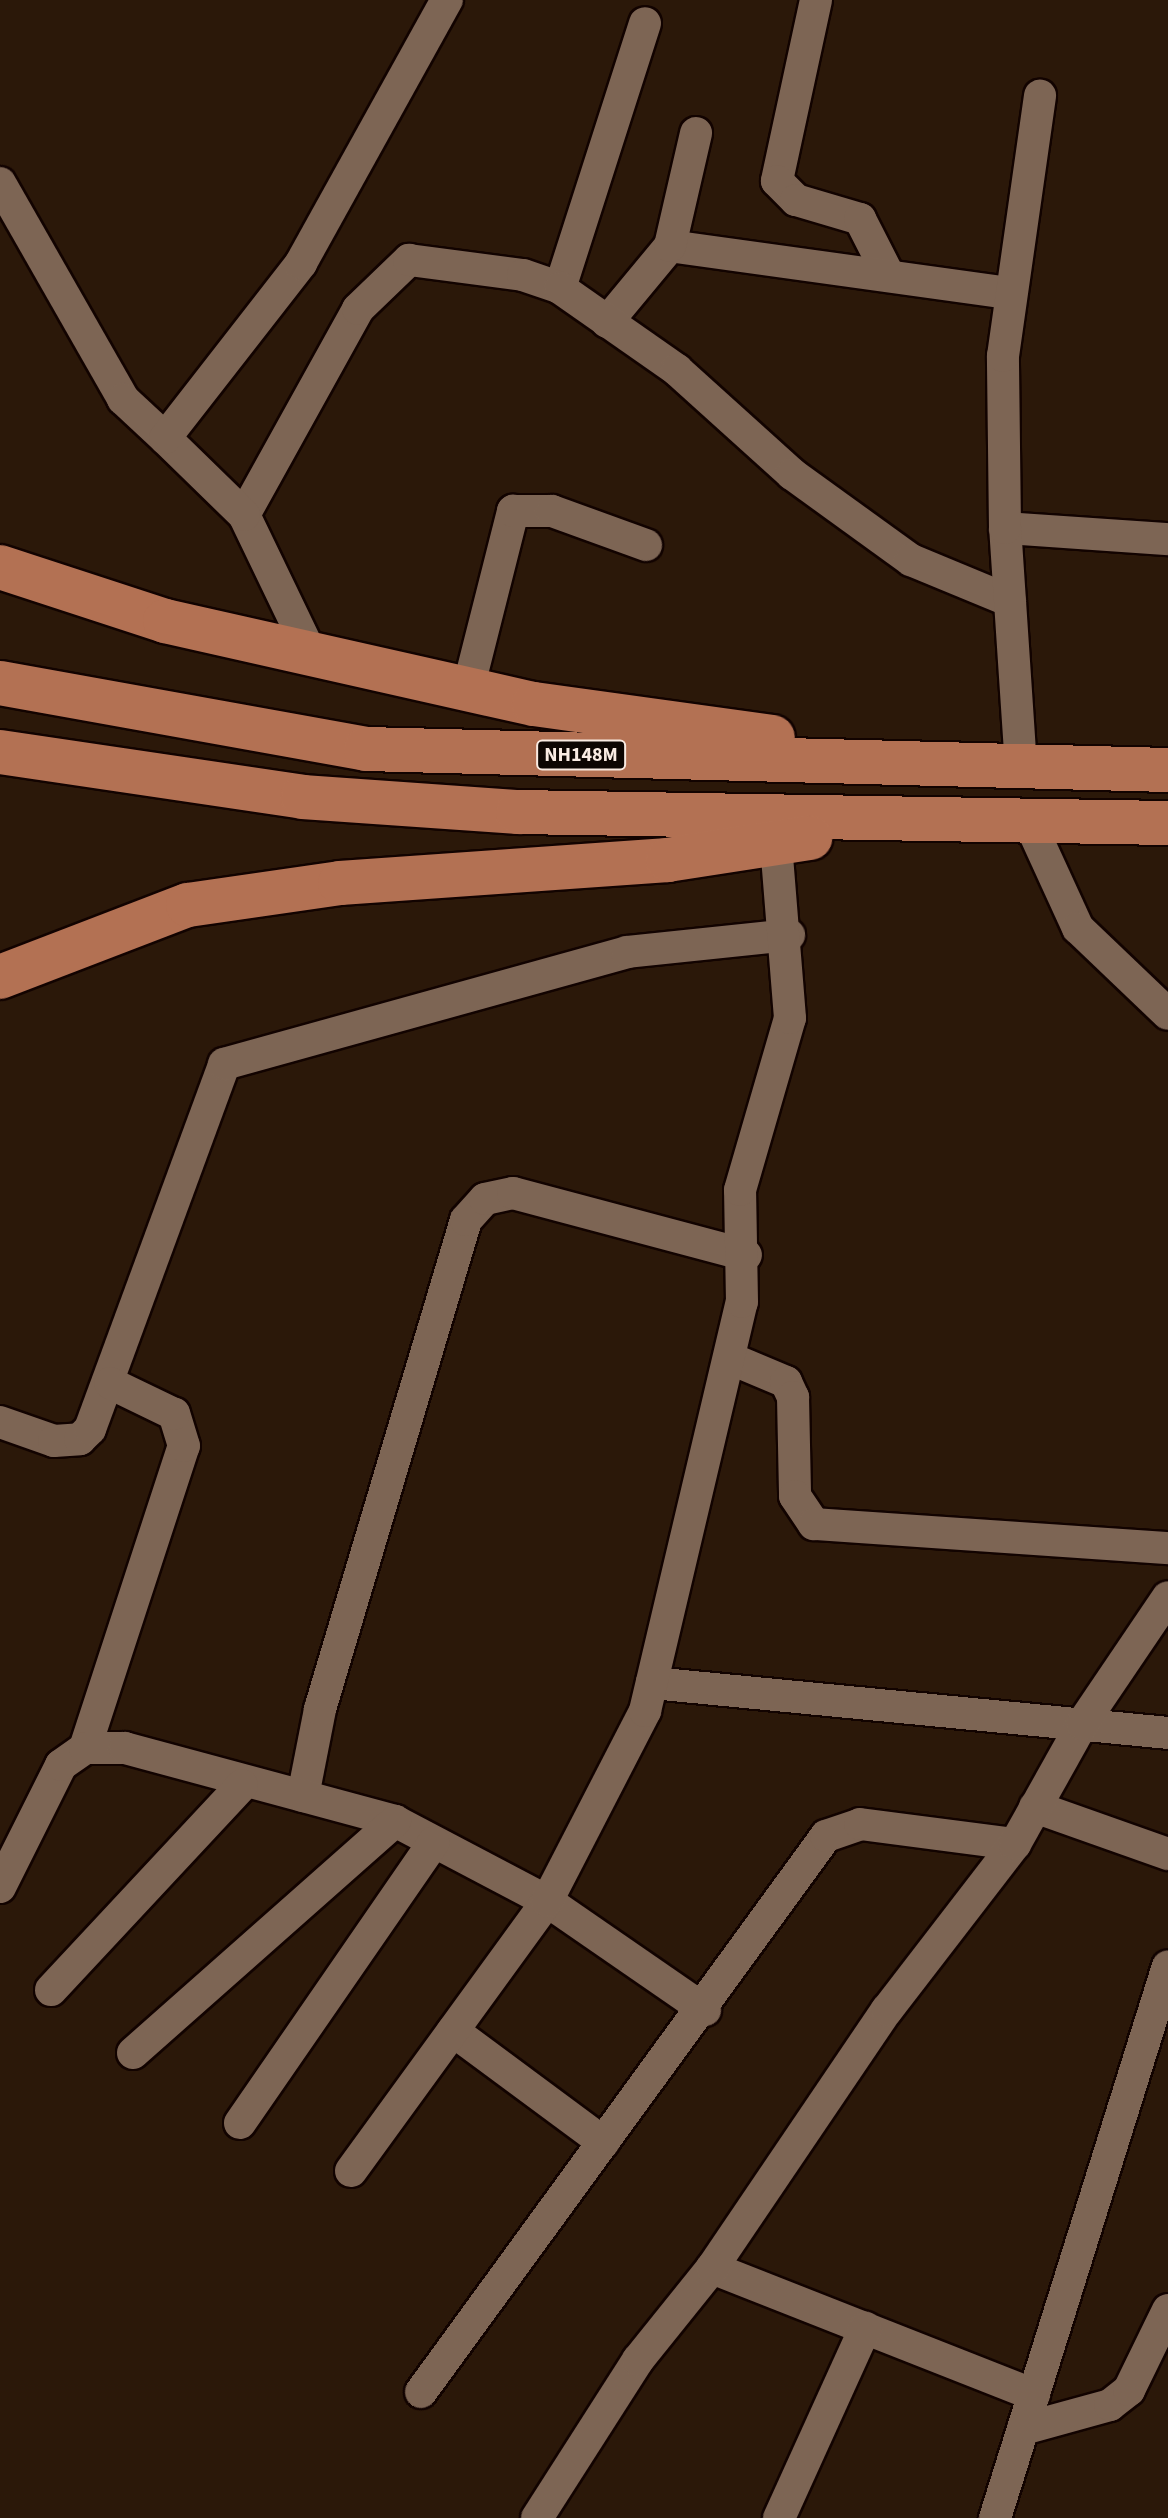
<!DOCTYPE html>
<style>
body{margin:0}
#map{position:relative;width:1168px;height:2518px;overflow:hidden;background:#2b1809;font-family:"Source Sans 3",sans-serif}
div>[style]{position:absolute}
.roads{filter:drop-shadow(2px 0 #120300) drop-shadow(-2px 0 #120300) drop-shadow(0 2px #120300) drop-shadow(0 -2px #120300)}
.street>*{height:32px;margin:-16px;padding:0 16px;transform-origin:16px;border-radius:16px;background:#7d6554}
.highway>*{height:44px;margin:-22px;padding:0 22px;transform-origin:22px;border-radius:22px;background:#b37153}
span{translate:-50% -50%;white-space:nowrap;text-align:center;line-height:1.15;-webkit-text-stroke:7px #0d0602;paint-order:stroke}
.shield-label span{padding:2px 6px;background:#0d0602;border:2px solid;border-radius:6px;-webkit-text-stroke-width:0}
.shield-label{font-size:20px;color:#f9ebe2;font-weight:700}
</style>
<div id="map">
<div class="roads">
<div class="street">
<i style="left:816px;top:0;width:185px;rotate:102.2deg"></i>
<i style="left:777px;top:181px;width:27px;rotate:45deg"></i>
<i style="left:796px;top:200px;width:67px;rotate:16.5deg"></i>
<i style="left:860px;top:219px;width:64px;rotate:63deg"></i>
<i style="left:0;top:183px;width:249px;rotate:60.3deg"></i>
<i style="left:123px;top:399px;width:57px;rotate:42.9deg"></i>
<i style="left:670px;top:246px;width:343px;rotate:7.9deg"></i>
<i style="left:560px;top:288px;width:278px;rotate:-72.2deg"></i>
<i style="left:607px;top:322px;width:99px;rotate:-50.3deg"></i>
<i style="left:670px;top:246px;width:116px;rotate:-77deg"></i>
<i style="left:244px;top:515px;width:235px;rotate:-61deg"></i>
<i style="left:358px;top:309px;width:71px;rotate:-43.9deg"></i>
<i style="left:409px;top:260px;width:115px;rotate:7.5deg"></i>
<i style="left:523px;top:275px;width:39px;rotate:19deg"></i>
<i style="left:560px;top:288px;width:143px;rotate:35deg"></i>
<i style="left:677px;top:370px;width:155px;rotate:42.1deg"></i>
<i style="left:792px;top:474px;width:147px;rotate:35.9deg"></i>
<i style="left:911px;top:560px;width:107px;rotate:22.5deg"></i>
<i style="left:1005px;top:528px;width:163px;rotate:3.9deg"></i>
<i style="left:311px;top:654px;width:154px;rotate:-115.7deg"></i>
<i style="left:244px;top:515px;width:110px;rotate:-135.7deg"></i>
<i style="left:165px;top:438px;width:222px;rotate:-52.1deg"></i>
<i style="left:301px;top:263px;width:301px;rotate:-61deg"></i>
<i style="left:468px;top:689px;width:184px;rotate:-75.8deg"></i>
<i style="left:513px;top:511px;width:39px"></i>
<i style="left:552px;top:511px;width:100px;rotate:19.9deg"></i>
<i style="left:1021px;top:767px;width:240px;rotate:-93.8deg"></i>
<i style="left:1005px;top:528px;width:172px;rotate:-90.7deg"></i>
<i style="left:1003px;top:356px;width:263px;rotate:-81.9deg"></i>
<i style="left:1028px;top:819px;width:120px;rotate:65.4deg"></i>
<i style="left:1078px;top:928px;width:124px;rotate:43.7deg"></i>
<i style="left:729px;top:1358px;width:62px;rotate:22.8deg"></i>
<i style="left:786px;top:1382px;width:17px;rotate:65deg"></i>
<i style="left:793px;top:1397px;width:99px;rotate:88.8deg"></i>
<i style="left:795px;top:1496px;width:34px;rotate:56deg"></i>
<i style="left:814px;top:1524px;width:355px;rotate:3.9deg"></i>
<i style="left:0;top:1422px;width:57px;rotate:19.4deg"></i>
<i style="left:54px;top:1441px;width:26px;rotate:-4deg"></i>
<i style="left:80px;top:1439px;width:14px;rotate:-45deg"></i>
<i style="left:90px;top:1429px;width:389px;rotate:-69.8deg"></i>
<i style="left:224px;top:1064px;width:418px;rotate:-15.5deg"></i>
<i style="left:627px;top:952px;width:163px;rotate:-6deg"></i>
<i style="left:652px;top:1683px;width:518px;rotate:5.53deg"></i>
<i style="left:85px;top:1748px;width:318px;rotate:-71.9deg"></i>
<i style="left:184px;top:1446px;width:34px;rotate:-107deg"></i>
<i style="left:174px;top:1414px;width:71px;rotate:-154.2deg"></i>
<i style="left:303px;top:1796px;width:89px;rotate:-78.9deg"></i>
<i style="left:320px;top:1709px;width:510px;rotate:-73.38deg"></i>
<i style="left:466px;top:1220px;width:28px;rotate:-48deg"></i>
<i style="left:485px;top:1199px;width:29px;rotate:-12deg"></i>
<i style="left:513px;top:1193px;width:241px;rotate:14.9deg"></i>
<i style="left:1035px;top:1807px;width:141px;rotate:19.5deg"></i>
<i style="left:0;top:1887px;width:136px;rotate:-63.4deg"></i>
<i style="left:61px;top:1765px;width:29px;rotate:-35deg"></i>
<i style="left:85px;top:1748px;width:40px"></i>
<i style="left:125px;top:1748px;width:280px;rotate:15.1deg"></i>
<i style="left:395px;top:1821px;width:172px;rotate:27.8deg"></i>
<i style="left:547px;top:1901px;width:192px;rotate:34.6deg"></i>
<i style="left:51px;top:1990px;width:280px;rotate:-47deg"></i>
<i style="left:453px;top:2031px;width:187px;rotate:36.5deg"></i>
<i style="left:133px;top:2053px;width:350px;rotate:-41.5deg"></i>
<i style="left:240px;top:2123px;width:341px;rotate:-55.4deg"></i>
<i style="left:351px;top:2171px;width:334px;rotate:-54deg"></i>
<i style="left:547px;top:1901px;width:214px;rotate:-62.7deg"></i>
<i style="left:645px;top:1711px;width:420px;rotate:-76.7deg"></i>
<i style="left:742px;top:1302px;width:112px;rotate:-91deg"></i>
<i style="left:740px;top:1190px;width:179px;rotate:-73.8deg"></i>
<i style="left:790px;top:1018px;width:176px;rotate:-94.6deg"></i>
<i style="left:712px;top:2268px;width:346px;rotate:21.5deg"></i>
<i style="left:421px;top:2392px;width:688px;rotate:-53.93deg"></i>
<i style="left:826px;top:1836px;width:36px;rotate:-19deg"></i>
<i style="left:860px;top:1824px;width:156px;rotate:7.4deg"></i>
<i style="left:1023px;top:2429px;width:90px;rotate:-15.4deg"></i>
<i style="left:1110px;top:2405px;width:24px;rotate:-38deg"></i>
<i style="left:1129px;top:2390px;width:89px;rotate:-64deg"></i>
<i style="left:537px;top:2518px;width:188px;rotate:-57.4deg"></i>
<i style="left:638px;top:2360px;width:118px;rotate:-51.2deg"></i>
<i style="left:712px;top:2268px;width:312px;rotate:-55.9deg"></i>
<i style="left:887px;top:2010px;width:210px;rotate:-52.4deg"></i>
<i style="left:1015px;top:1844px;width:137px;rotate:-60.8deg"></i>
<i style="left:1082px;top:1724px;width:153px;rotate:-55.9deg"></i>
<i style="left:779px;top:2518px;width:209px;rotate:-65.6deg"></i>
<i style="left:995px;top:2518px;width:578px;rotate:-72.6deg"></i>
</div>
<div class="highway">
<i style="left:0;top:567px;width:174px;rotate:18.1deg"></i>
<i style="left:165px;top:621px;width:378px;rotate:12.7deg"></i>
<i style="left:534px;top:704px;width:241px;rotate:7.9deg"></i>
<i style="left:0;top:683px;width:372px;rotate:10.2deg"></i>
<i style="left:366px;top:749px;width:802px;rotate:1.5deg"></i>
<i style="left:0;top:752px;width:306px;rotate:8.4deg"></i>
<i style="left:303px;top:797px;width:216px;rotate:4deg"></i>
<i style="left:518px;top:812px;width:650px;rotate:0.97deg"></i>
<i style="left:0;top:977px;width:201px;rotate:-21deg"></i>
<i style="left:188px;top:905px;width:154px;rotate:-8.2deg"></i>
<i style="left:340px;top:883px;width:329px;rotate:-4deg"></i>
<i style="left:668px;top:860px;width:144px;rotate:-8.8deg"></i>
</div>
</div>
<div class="shield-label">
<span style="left:581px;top:755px">NH148M</span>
</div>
</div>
